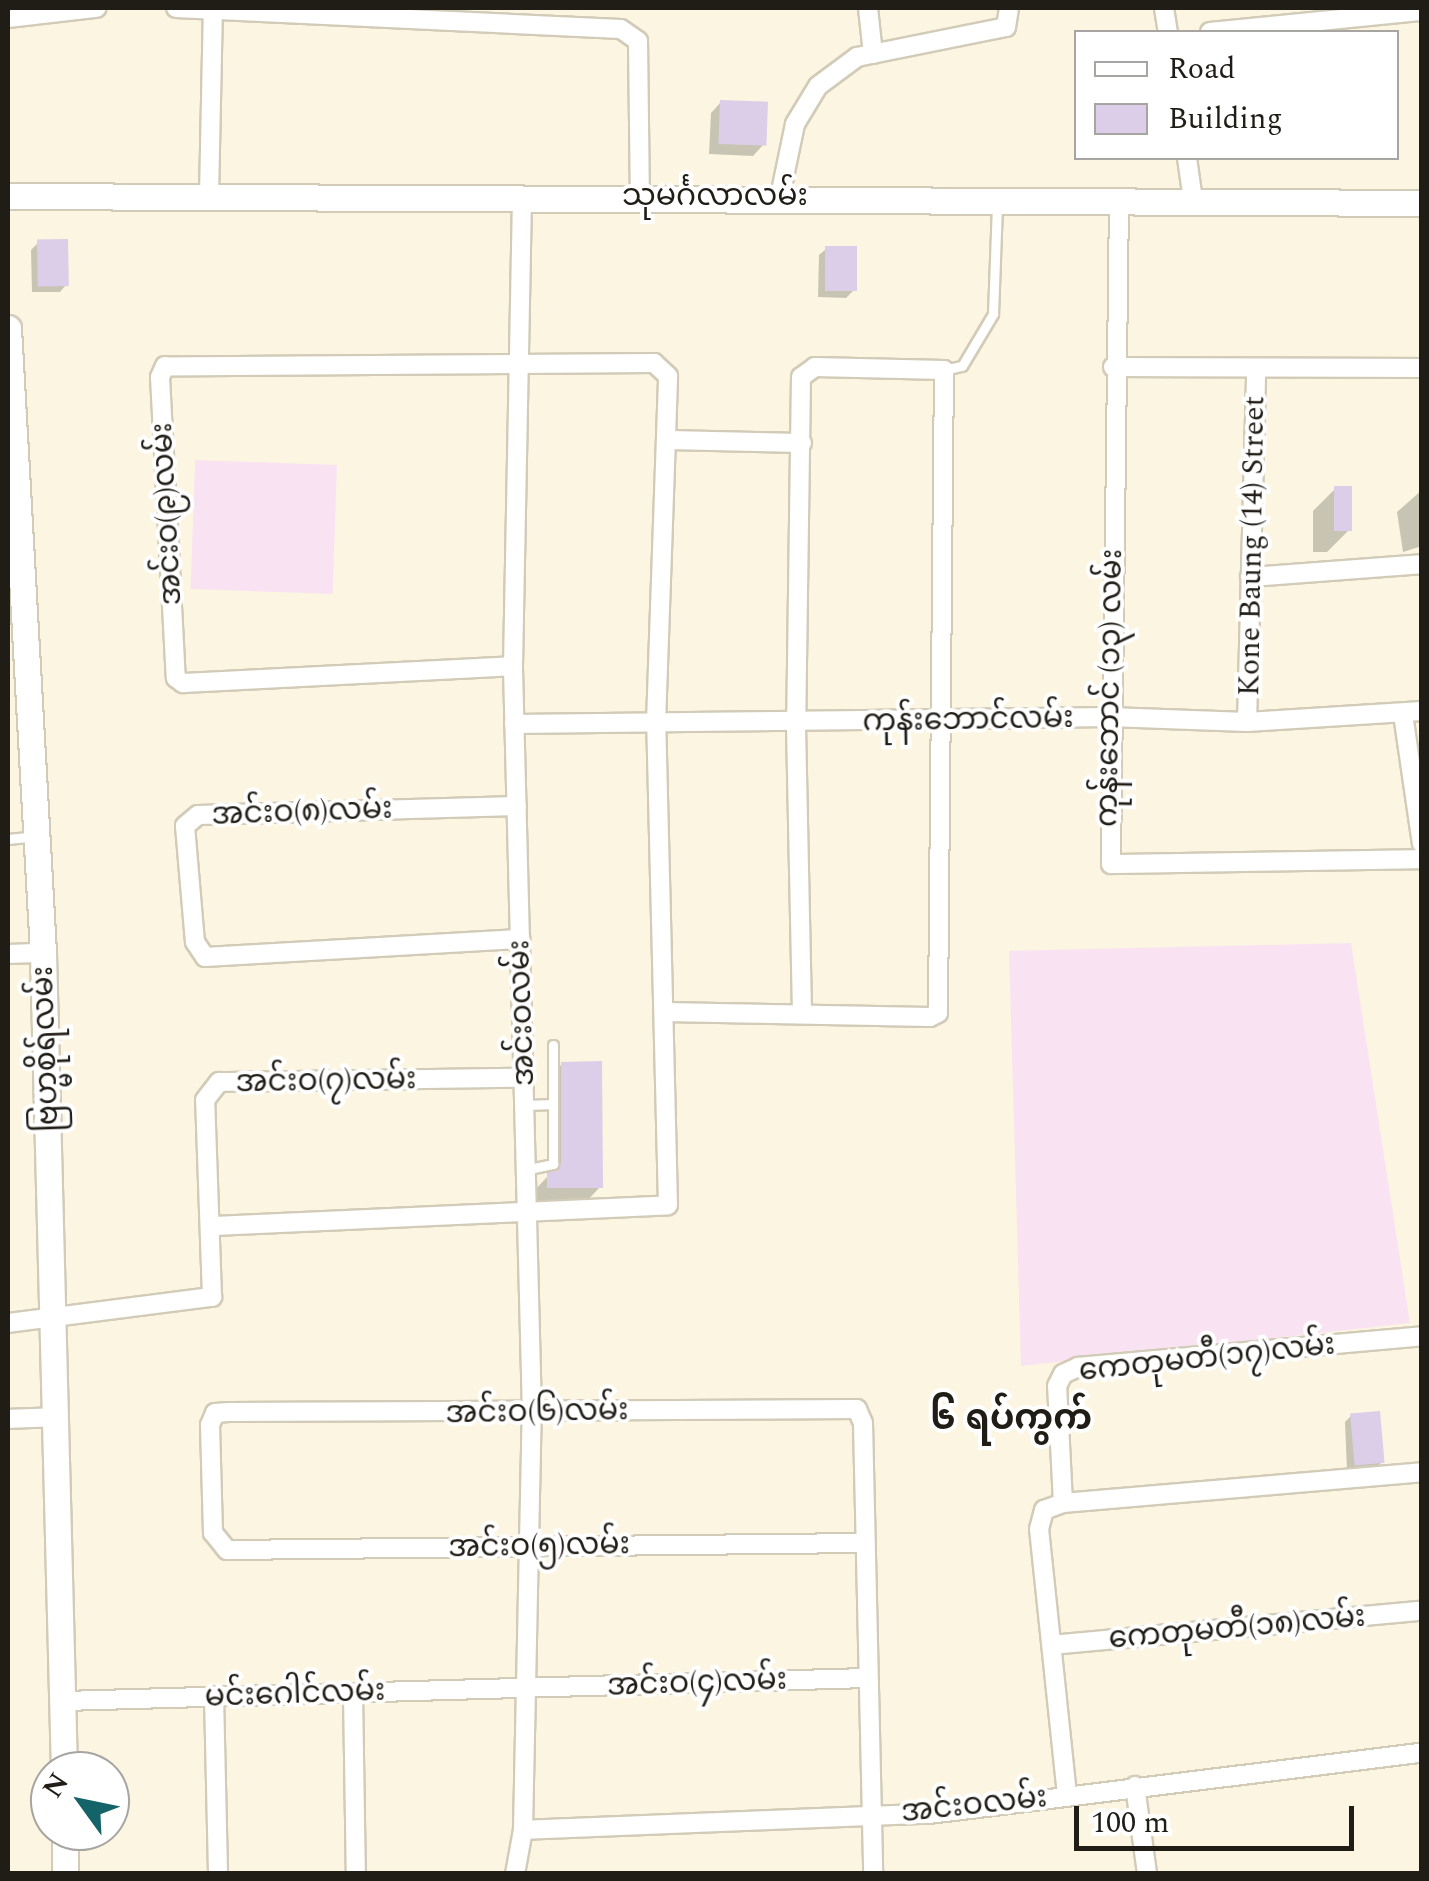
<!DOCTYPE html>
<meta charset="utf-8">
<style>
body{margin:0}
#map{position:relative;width:1429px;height:1881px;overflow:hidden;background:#fbf5e1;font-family:Spectral,"Noto Sans Myanmar",serif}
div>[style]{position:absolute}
.education>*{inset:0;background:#f9e3f2;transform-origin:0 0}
.shadow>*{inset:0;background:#0003}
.building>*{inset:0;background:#dccde8;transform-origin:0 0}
.roads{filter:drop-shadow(2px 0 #d1cbb8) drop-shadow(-2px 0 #d1cbb8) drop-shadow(0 2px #d1cbb8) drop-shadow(0 -2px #d1cbb8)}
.lane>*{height:9px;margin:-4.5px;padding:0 4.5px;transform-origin:4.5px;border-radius:4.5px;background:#fff}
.street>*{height:18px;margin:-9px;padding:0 9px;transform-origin:9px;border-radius:9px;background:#fff}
.secondary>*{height:25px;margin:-12.5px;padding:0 12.5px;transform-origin:12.5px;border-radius:12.5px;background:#fff}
span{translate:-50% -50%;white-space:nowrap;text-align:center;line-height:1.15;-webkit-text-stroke:8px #fff;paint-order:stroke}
.street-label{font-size:30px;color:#201d17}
.quarter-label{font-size:35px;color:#201d17;font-weight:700}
.frame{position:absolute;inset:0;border:10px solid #201d17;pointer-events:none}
.legend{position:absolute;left:1074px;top:30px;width:325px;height:130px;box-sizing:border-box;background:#fff;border:2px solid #a6a5a2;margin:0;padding:12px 18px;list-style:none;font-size:30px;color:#201d17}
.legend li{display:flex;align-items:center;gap:20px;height:50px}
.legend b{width:50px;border:2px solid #a6a5a2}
.north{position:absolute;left:30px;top:1751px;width:100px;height:100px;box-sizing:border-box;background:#fff;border:2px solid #a6a5a2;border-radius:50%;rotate:303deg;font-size:28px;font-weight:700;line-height:40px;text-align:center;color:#201d17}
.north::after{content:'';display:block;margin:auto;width:35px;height:45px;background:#146369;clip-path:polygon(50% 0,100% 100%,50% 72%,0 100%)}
.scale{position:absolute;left:1074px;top:1806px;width:280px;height:45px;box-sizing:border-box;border:5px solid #201d17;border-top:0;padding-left:12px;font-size:30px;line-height:35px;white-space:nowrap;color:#201d17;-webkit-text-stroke:8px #fff;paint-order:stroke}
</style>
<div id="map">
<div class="education">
<i style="left:337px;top:465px;width:129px;height:142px;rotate:92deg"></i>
<i style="clip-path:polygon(1351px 943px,1410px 1323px,1021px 1366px,1009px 951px)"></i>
</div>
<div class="shadow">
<i style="clip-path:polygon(721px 102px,763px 145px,753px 156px,709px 154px,711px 113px)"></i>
<i style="clip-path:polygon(38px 243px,66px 285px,60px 292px,32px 292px,31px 250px)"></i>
<i style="clip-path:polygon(826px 249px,853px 291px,846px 298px,818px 297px,819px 255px)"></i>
<i style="clip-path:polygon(1335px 489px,1349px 530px,1327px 552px,1313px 552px,1313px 511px)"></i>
<i style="clip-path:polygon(1422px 490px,1422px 546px,1403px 552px,1397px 512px)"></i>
<i style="clip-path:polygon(562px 1064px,600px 1187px,586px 1202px,534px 1202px,534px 1191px,547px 1177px,547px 1079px)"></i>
<i style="clip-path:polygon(1352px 1415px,1382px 1462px,1376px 1468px,1347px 1471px,1345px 1422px)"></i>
</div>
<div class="building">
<i style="left:720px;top:100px;width:48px;height:44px;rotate:2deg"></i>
<i style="left:68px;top:239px;width:47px;height:31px;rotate:89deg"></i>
<i style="left:825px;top:246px;width:32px;height:45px"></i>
<i style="left:1334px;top:486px;width:18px;height:45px"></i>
<i style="clip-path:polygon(602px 1061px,603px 1188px,547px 1188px,547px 1173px,561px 1164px,561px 1062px)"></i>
<i style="left:1380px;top:1411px;width:52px;height:30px;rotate:85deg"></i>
</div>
<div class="roads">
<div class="lane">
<i style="left:944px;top:370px;width:18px;rotate:-13deg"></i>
<i style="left:962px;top:366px;width:61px;rotate:-59.2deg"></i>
<i style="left:993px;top:314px;width:108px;rotate:-87.9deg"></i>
<i style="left:8px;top:839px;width:27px;rotate:-6deg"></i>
<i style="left:525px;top:1105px;width:28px;rotate:-2deg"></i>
<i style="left:529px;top:1169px;width:25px;rotate:-12deg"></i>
<i style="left:553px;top:1164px;width:119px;rotate:-90deg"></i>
</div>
<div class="street">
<i style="left:176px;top:8px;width:445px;rotate:2.7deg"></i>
<i style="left:621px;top:29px;width:21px;rotate:35deg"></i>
<i style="left:638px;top:41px;width:155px;rotate:89.3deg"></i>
<i style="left:868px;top:8px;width:46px;rotate:83.8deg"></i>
<i style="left:1164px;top:8px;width:24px;rotate:81deg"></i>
<i style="left:8px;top:18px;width:89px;rotate:-6.5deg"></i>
<i style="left:1210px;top:32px;width:213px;rotate:-5.7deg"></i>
<i style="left:1187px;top:158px;width:42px;rotate:81.9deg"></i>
<i style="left:209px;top:196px;width:187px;rotate:-88.8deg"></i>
<i style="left:780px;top:196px;width:74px;rotate:-78.2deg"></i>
<i style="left:795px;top:124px;width:44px;rotate:-58.8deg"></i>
<i style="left:818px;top:86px;width:49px;rotate:-36.6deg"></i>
<i style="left:857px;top:57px;width:152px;rotate:-11.4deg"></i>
<i style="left:1006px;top:27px;width:19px;rotate:-81deg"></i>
<i style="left:1119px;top:199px;width:665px;rotate:90.69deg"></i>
<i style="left:1111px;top:864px;width:311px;rotate:-0.9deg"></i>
<i style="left:1113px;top:367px;width:309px;rotate:0.2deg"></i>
<i style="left:667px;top:440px;width:135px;rotate:1.3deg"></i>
<i style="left:1250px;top:577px;width:172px;rotate:-4.3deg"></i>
<i style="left:1403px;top:714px;width:131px;rotate:81.7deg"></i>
<i style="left:1247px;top:722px;width:352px;rotate:-88.5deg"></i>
<i style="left:514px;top:724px;width:595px;rotate:-0.67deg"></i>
<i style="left:1109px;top:717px;width:138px;rotate:2.1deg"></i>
<i style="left:1247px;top:722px;width:175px;rotate:-3.6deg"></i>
<i style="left:517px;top:806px;width:319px;rotate:178.4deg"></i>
<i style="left:198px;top:815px;width:17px;rotate:140deg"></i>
<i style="left:185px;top:826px;width:116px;rotate:85.1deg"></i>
<i style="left:195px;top:942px;width:18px;rotate:56deg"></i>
<i style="left:205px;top:957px;width:316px;rotate:-3.3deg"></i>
<i style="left:8px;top:954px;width:35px;rotate:-2deg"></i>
<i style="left:665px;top:1012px;width:265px;rotate:1.1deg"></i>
<i style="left:930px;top:1017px;width:9px;rotate:-27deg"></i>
<i style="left:938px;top:1013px;width:643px;rotate:-89.47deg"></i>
<i style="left:944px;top:370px;width:129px;rotate:-178.7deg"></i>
<i style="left:815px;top:367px;width:17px;rotate:144deg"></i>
<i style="left:801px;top:377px;width:349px;rotate:90.8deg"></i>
<i style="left:796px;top:726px;width:288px;rotate:88.8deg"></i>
<i style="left:212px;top:1226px;width:456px;rotate:-2.6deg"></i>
<i style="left:668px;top:1205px;width:482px;rotate:-91.4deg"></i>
<i style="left:656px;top:723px;width:347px;rotate:-88deg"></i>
<i style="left:668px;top:376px;width:19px;rotate:-137deg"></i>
<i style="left:654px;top:363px;width:489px;rotate:179.6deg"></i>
<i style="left:165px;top:366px;width:12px;rotate:114deg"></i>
<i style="left:160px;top:377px;width:301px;rotate:87deg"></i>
<i style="left:176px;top:678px;width:9px;rotate:36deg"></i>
<i style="left:183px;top:683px;width:330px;rotate:-2.9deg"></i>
<i style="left:8px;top:1323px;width:206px;rotate:-7.3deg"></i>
<i style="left:212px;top:1297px;width:197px;rotate:-92deg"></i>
<i style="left:205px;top:1100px;width:23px;rotate:-52deg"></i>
<i style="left:219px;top:1082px;width:305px;rotate:-0.8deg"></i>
<i style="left:8px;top:1419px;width:49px;rotate:-2.3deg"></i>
<i style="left:1063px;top:1503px;width:360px;rotate:-4.9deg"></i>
<i style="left:863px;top:1543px;width:636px;rotate:179.37deg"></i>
<i style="left:227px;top:1550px;width:22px;rotate:-129deg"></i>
<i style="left:213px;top:1533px;width:108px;rotate:-91.6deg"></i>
<i style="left:210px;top:1425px;width:13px;rotate:-67deg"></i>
<i style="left:215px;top:1413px;width:14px;rotate:-4deg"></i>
<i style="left:229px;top:1412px;width:628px;rotate:-0.27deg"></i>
<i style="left:857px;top:1409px;width:15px;rotate:67deg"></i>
<i style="left:863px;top:1423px;width:451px;rotate:88.7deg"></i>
<i style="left:1052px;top:1645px;width:372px;rotate:-5.3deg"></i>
<i style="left:353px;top:1693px;width:181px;rotate:89.1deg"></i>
<i style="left:214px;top:1696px;width:178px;rotate:88.7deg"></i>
<i style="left:64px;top:1701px;width:803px;rotate:-1.64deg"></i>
<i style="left:1135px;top:1786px;width:89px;rotate:82.2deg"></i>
<i style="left:1067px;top:1795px;width:267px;rotate:-96deg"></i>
<i style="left:1039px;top:1529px;width:20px;rotate:-75deg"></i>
<i style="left:1044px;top:1510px;width:20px;rotate:-20deg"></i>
<i style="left:1063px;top:1503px;width:117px;rotate:-92.9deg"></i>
<i style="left:1057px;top:1386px;width:13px;rotate:-63deg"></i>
<i style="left:1063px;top:1374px;width:17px;rotate:-25deg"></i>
<i style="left:1078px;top:1367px;width:345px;rotate:-5.1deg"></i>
<i style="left:523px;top:1830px;width:406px;rotate:-2.3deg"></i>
<i style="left:929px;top:1814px;width:497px;rotate:-7.1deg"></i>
<i style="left:515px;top:1874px;width:45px;rotate:-79.7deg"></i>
<i style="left:523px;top:1830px;width:416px;rotate:-88.8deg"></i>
<i style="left:532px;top:1414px;width:748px;rotate:-91.46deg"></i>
<i style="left:513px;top:666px;width:470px;rotate:-88.9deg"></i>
</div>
<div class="secondary">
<i style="left:8px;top:196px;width:1414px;rotate:0.28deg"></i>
<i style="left:8px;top:328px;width:626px;rotate:86.79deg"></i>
<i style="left:43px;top:953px;width:818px;rotate:88.53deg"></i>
<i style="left:65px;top:1831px;width:43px;rotate:90deg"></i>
</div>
</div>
<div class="street-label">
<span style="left:715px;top:196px">သုမင်္ဂလာလမ်း</span>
<span style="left:167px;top:514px;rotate:-93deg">အင်းဝ(၉)လမ်း</span>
<span style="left:1252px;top:546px;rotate:-89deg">Kone Baung (14) Street</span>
<span style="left:1110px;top:688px;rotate:-89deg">ကုန်းဘောင် (၁၃) လမ်း</span>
<span style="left:968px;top:720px;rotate:-1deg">ကုန်းဘောင်လမ်း</span>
<span style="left:302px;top:812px;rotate:-2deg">အင်းဝ(၈)လမ်း</span>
<span style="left:522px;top:1013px;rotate:-92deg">အင်းဝလမ်း</span>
<span style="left:46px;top:1049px;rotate:-92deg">ဗြဟ္မစိုရ်လမ်း</span>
<span style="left:326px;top:1081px;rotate:-1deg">အင်းဝ(၇)လမ်း</span>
<span style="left:1207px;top:1358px;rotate:-6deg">ကေတုမတီ(၁၇)လမ်း</span>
<span style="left:537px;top:1412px;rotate:-1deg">အင်းဝ(၆)လမ်း</span>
<span style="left:539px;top:1546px;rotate:-1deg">အင်းဝ(၅)လမ်း</span>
<span style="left:1237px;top:1628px;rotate:-5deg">ကေတုမတီ(၁၈)လမ်း</span>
<span style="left:697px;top:1683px;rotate:-2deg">အင်းဝ(၄)လမ်း</span>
<span style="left:295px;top:1694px;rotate:-2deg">မင်းဂေါင်လမ်း</span>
<span style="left:974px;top:1805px;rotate:-6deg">အင်းဝလမ်း</span>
</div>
<div class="quarter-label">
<span style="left:1011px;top:1419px">၆ ရပ်ကွက်</span>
</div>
<div class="frame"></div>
<ul class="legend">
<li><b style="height:12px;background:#fff"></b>Road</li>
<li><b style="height:28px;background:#dccde8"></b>Building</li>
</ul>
<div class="north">N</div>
<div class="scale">100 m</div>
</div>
